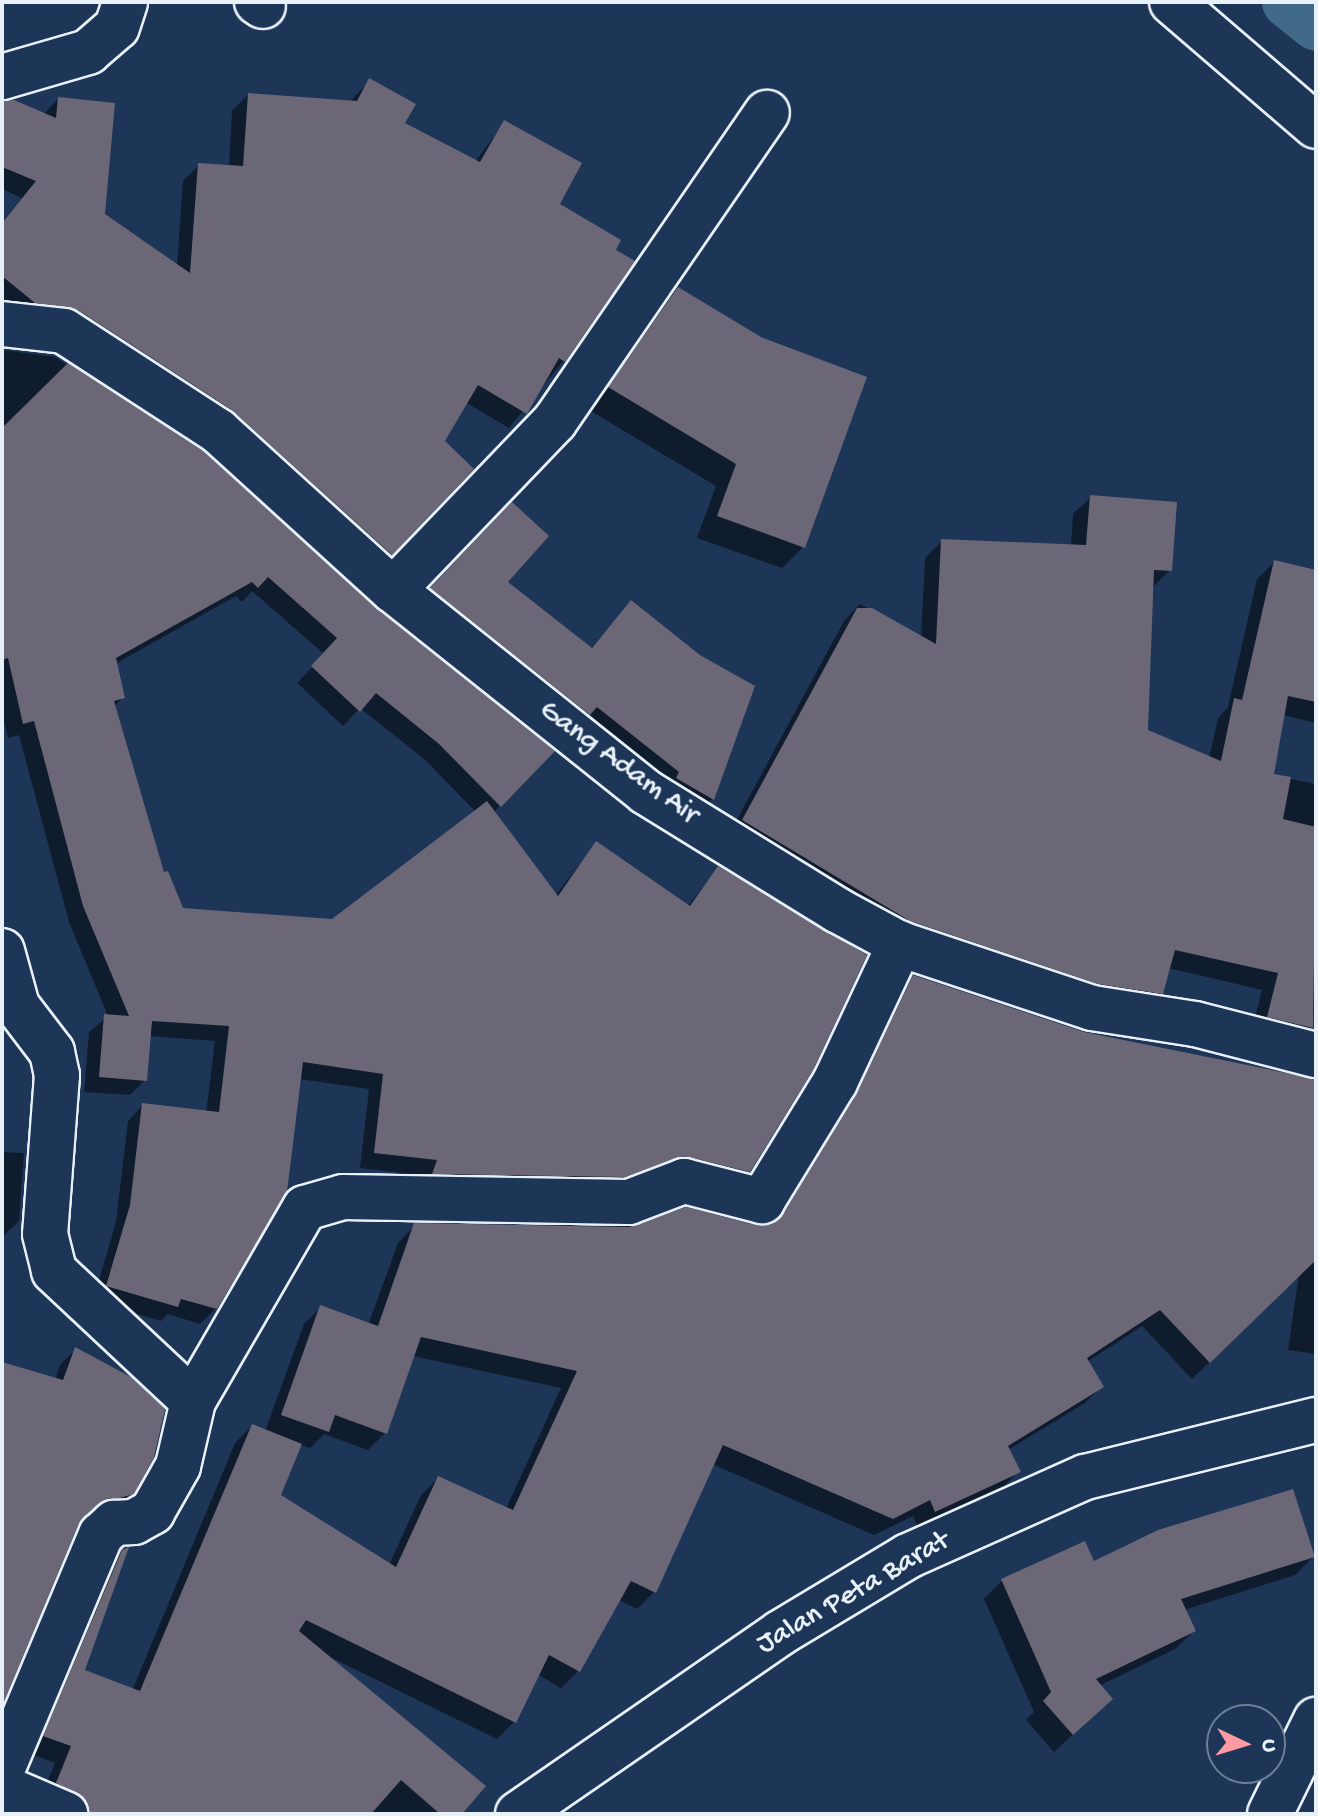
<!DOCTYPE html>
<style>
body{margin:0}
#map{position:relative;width:1318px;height:1816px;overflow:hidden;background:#1d3557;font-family:"Gochi Hand",sans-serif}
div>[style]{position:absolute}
.shadow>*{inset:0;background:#0007}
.canal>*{height:52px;margin:-26px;padding:0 26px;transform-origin:26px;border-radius:26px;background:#406a87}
.building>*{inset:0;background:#6b6777}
.roads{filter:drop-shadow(2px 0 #e8f1f8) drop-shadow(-2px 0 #e8f1f8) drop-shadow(0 2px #e8f1f8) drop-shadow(0 -2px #e8f1f8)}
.minor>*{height:44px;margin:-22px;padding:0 22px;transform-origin:22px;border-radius:22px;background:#1d3557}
.major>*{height:44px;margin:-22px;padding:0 22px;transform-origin:22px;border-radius:22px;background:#1d3557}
span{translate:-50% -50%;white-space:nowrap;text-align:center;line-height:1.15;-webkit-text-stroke:6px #1d3557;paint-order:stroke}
.street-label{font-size:30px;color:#e8f1f8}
.frame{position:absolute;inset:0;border:4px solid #e8f1f8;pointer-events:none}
.north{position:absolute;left:1206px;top:1704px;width:80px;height:80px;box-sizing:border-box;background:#1d3557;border:2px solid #6e8097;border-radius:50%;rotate:94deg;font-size:22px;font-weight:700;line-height:32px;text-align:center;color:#e8f1f8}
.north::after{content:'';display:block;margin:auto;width:28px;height:36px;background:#ff9aa2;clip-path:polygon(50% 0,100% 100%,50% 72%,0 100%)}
</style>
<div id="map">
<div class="shadow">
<i style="clip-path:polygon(369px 81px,402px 124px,475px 162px,504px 123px,557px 204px,564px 360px,509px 428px,465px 402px,442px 442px,471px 469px,375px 570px,216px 426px,2px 304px,2px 222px,22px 198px,2px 189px,2px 103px,43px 115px,58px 99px,103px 215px,177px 266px,183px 181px,199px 165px,229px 167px,232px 111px,248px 95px,350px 102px)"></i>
<i style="clip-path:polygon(678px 289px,803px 547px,782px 568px,697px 538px,716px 486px,589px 410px,656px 311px)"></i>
<i style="clip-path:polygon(evenodd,2px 350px,55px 357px,201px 452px,376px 611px,552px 751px,493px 813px,555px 896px,596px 843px,687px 907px,718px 868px,749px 1171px,679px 1156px,746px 1173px,733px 1187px,608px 1192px,418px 1188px,423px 1175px,360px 1168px,369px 1089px,299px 1079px,216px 1308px,200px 1324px,168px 1314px,161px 1321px,93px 1301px,116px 1222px,128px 1121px,143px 1105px,206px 1113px,215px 1041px,149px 1036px,145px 1080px,130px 1095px,84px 1092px,89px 1032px,108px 1016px,69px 922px,19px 735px,8px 738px,2px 712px,2px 350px,252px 591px,324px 654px,297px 683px,343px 726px,360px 708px,424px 759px,476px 812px,332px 921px,182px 909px,163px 875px,114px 707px,123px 697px,115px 664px,236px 596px,242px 602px,252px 591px)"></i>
<i style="clip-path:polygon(1091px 497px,1170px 570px,1152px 588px,1146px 731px,1209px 758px,1218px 718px,1228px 707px,1257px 579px,1274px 562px,1316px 572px,1316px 723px,1283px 715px,1271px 775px,1316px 784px,1316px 1010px,1311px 1027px,1294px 1044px,1251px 1033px,1262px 990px,1168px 968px,1161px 993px,1144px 1010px,893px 937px,727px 838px,844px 621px,860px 604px,921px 638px,925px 558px,942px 541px,1071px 546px,1073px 514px)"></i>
<i style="clip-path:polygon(493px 524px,505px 582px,590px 649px,631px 602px,712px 799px,693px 817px,413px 607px)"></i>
<i style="clip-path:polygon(evenodd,914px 977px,1087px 1035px,1316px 1079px,1316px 1354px,1288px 1350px,1299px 1274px,1192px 1379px,1142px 1326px,1087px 1362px,1102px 1386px,1085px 1403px,1008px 1450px,1018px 1472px,1001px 1489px,918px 1528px,913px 1516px,874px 1535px,712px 1464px,654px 1592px,637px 1609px,619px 1600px,578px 1671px,561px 1688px,537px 1674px,514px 1722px,497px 1739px,330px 1657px,459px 1814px,65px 1814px,40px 1800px,55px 1763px,28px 1753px,105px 1569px,123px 1551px,83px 1672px,132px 1691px,235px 1443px,252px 1426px,265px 1431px,304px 1324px,321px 1307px,368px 1325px,398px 1243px,415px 1225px,771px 1226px,840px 1114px,897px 994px,914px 977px,413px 1356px,561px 1388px,506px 1509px,438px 1478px,421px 1495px,389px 1565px,278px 1496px,300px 1445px,310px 1448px,324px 1434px,368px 1450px,385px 1433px,413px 1356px)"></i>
<i style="clip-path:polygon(2px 1152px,24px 1153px,19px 1221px,3px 1236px)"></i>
<i style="clip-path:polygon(76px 1349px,132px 1492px,116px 1508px,76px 1524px,2px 1700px,2px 1364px,55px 1380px,60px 1365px)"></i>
<i style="clip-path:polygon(1313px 1557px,1295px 1575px,1184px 1610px,1194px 1631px,1175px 1649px,1099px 1686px,1092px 1717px,1054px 1752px,1026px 1720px,1034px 1712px,984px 1599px,1002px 1581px,1093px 1564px)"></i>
</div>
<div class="canal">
<i style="left:1288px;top:2px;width:36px;rotate:39deg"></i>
</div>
<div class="building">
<i style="clip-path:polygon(369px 78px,416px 104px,405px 123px,480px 162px,504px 120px,582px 163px,560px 204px,621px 240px,616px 250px,635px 261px,565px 362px,559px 358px,527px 414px,478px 385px,445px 441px,474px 469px,392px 555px,232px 410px,78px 310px,35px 303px,2px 276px,2px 223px,36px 181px,2px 167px,2px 101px,14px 100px,56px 118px,58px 97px,115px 103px,105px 214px,190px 273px,198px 163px,243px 166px,248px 93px,357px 101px)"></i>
<i style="clip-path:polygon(678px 287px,761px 337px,867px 377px,805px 548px,717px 516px,736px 464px,608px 387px)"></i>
<i style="clip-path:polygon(68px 363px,203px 451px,377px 609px,555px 751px,501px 807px,439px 744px,376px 693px,360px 712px,311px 666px,337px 638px,268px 577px,258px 588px,252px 582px,116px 658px,125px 698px,114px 701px,164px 872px,168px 871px,183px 908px,332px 919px,487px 801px,558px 896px,596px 841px,690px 906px,718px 866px,867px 955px,813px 1070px,750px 1172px,689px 1157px,625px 1177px,432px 1174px,437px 1160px,374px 1153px,383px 1074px,303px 1062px,287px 1192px,217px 1309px,181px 1299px,178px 1307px,106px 1286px,130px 1205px,142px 1103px,219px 1112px,229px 1026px,152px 1021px,147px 1081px,99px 1077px,104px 1014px,129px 1016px,83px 906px,34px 721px,23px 724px,8px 658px,2px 660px,2px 428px)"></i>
<i style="clip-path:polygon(1090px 495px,1177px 502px,1172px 571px,1154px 570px,1148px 730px,1221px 761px,1234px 698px,1242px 700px,1274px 560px,1316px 570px,1316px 702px,1288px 696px,1274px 774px,1291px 777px,1283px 819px,1316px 827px,1313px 1028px,1267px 1017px,1278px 973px,1175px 950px,1163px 994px,1098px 984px,910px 921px,742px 820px,857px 608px,872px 608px,936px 644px,941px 539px,1086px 545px)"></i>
<i style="clip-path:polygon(512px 502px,549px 536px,508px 582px,592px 648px,631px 600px,700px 655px,755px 686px,714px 800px,676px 778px,679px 772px,597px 707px,590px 715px,430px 588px)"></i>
<i style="clip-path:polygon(913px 975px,1084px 1032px,1316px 1079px,1316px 1260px,1210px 1363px,1160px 1310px,1087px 1358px,1104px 1387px,1008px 1446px,1021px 1472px,935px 1512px,930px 1500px,893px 1519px,723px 1445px,656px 1593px,631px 1581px,580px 1672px,549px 1655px,516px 1723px,306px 1620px,299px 1631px,486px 1786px,462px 1814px,440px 1814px,401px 1780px,371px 1814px,90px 1814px,84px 1798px,56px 1783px,71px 1746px,43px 1736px,122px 1550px,129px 1547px,85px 1670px,140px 1691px,252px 1424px,302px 1444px,281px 1495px,396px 1567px,438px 1476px,513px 1510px,577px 1371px,421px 1337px,387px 1434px,335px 1415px,329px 1432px,281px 1415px,320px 1305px,378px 1326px,414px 1223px,629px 1227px,686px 1207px,756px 1225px,772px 1224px,783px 1214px,856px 1095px)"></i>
<i style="clip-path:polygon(75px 1347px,131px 1377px,165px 1409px,154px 1457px,134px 1494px,98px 1504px,78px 1525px,2px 1706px,2px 1362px,63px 1380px)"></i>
<i style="clip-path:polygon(1293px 1489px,1315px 1557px,1181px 1599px,1196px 1631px,1096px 1679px,1113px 1699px,1073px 1735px,1043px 1701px,1051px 1692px,1001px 1579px,1085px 1541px,1094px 1561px,1158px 1530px)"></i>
</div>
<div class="roads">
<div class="minor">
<i style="left:257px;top:2px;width:7px;rotate:34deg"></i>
<i style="left:1172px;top:2px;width:190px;rotate:40.7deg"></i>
<i style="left:2px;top:77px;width:90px;rotate:-16.2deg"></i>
<i style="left:88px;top:52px;width:38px;rotate:-41deg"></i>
<i style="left:117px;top:27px;width:26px;rotate:-72deg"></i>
<i style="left:2px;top:324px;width:62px;rotate:6.4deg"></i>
<i style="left:64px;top:331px;width:184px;rotate:33deg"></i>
<i style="left:218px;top:431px;width:236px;rotate:42.3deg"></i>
<i style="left:393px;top:590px;width:324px;rotate:38.6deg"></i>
<i style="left:646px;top:792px;width:225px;rotate:31.7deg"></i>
<i style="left:837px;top:910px;width:72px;rotate:28.4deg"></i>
<i style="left:900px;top:944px;width:202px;rotate:18.4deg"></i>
<i style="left:1092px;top:1008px;width:104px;rotate:8.8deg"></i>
<i style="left:1195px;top:1024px;width:125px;rotate:14.4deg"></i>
<i style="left:393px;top:590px;width:234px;rotate:-46.2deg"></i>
<i style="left:555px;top:421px;width:374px;rotate:-55.5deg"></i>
<i style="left:2px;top:951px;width:57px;rotate:74.7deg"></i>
<i style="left:17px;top:1006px;width:58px;rotate:52.7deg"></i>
<i style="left:52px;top:1052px;width:24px;rotate:78deg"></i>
<i style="left:57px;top:1075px;width:159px;rotate:94.3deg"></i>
<i style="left:45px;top:1234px;width:38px;rotate:76deg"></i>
<i style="left:54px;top:1271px;width:190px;rotate:43.1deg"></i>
<i style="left:2px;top:1770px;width:255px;rotate:-67.2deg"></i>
<i style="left:101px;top:1535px;width:18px;rotate:-43deg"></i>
<i style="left:114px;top:1523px;width:20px;rotate:-3deg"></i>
<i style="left:134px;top:1522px;width:21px;rotate:-29deg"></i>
<i style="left:152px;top:1512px;width:53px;rotate:-60.5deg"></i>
<i style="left:178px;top:1466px;width:67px;rotate:-77deg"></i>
<i style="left:193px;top:1401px;width:223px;rotate:-59.9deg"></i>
<i style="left:305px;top:1208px;width:40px;rotate:-16deg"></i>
<i style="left:343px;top:1197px;width:286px;rotate:1deg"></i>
<i style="left:629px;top:1202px;width:59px;rotate:-20.9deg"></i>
<i style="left:684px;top:1181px;width:81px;rotate:14.4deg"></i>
<i style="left:762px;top:1201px;width:140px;rotate:-58.5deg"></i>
<i style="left:835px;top:1082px;width:153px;rotate:-64.8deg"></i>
<i style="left:2px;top:1787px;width:69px;rotate:23.2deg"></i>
<i style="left:1270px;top:1814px;width:105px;rotate:-63.9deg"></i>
</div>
<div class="major">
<i style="left:518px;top:1814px;width:318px;rotate:-34.6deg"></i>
<i style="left:780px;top:1633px;width:149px;rotate:-31deg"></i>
<i style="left:908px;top:1556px;width:194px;rotate:-24.1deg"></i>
<i style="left:1085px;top:1477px;width:238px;rotate:-13.9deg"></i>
</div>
</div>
<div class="street-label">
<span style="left:618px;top:764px;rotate:36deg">Gang Adam Air</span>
<span style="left:854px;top:1594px;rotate:-30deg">Jalan Peta Barat</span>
</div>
<div class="frame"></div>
<div class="north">U</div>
</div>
